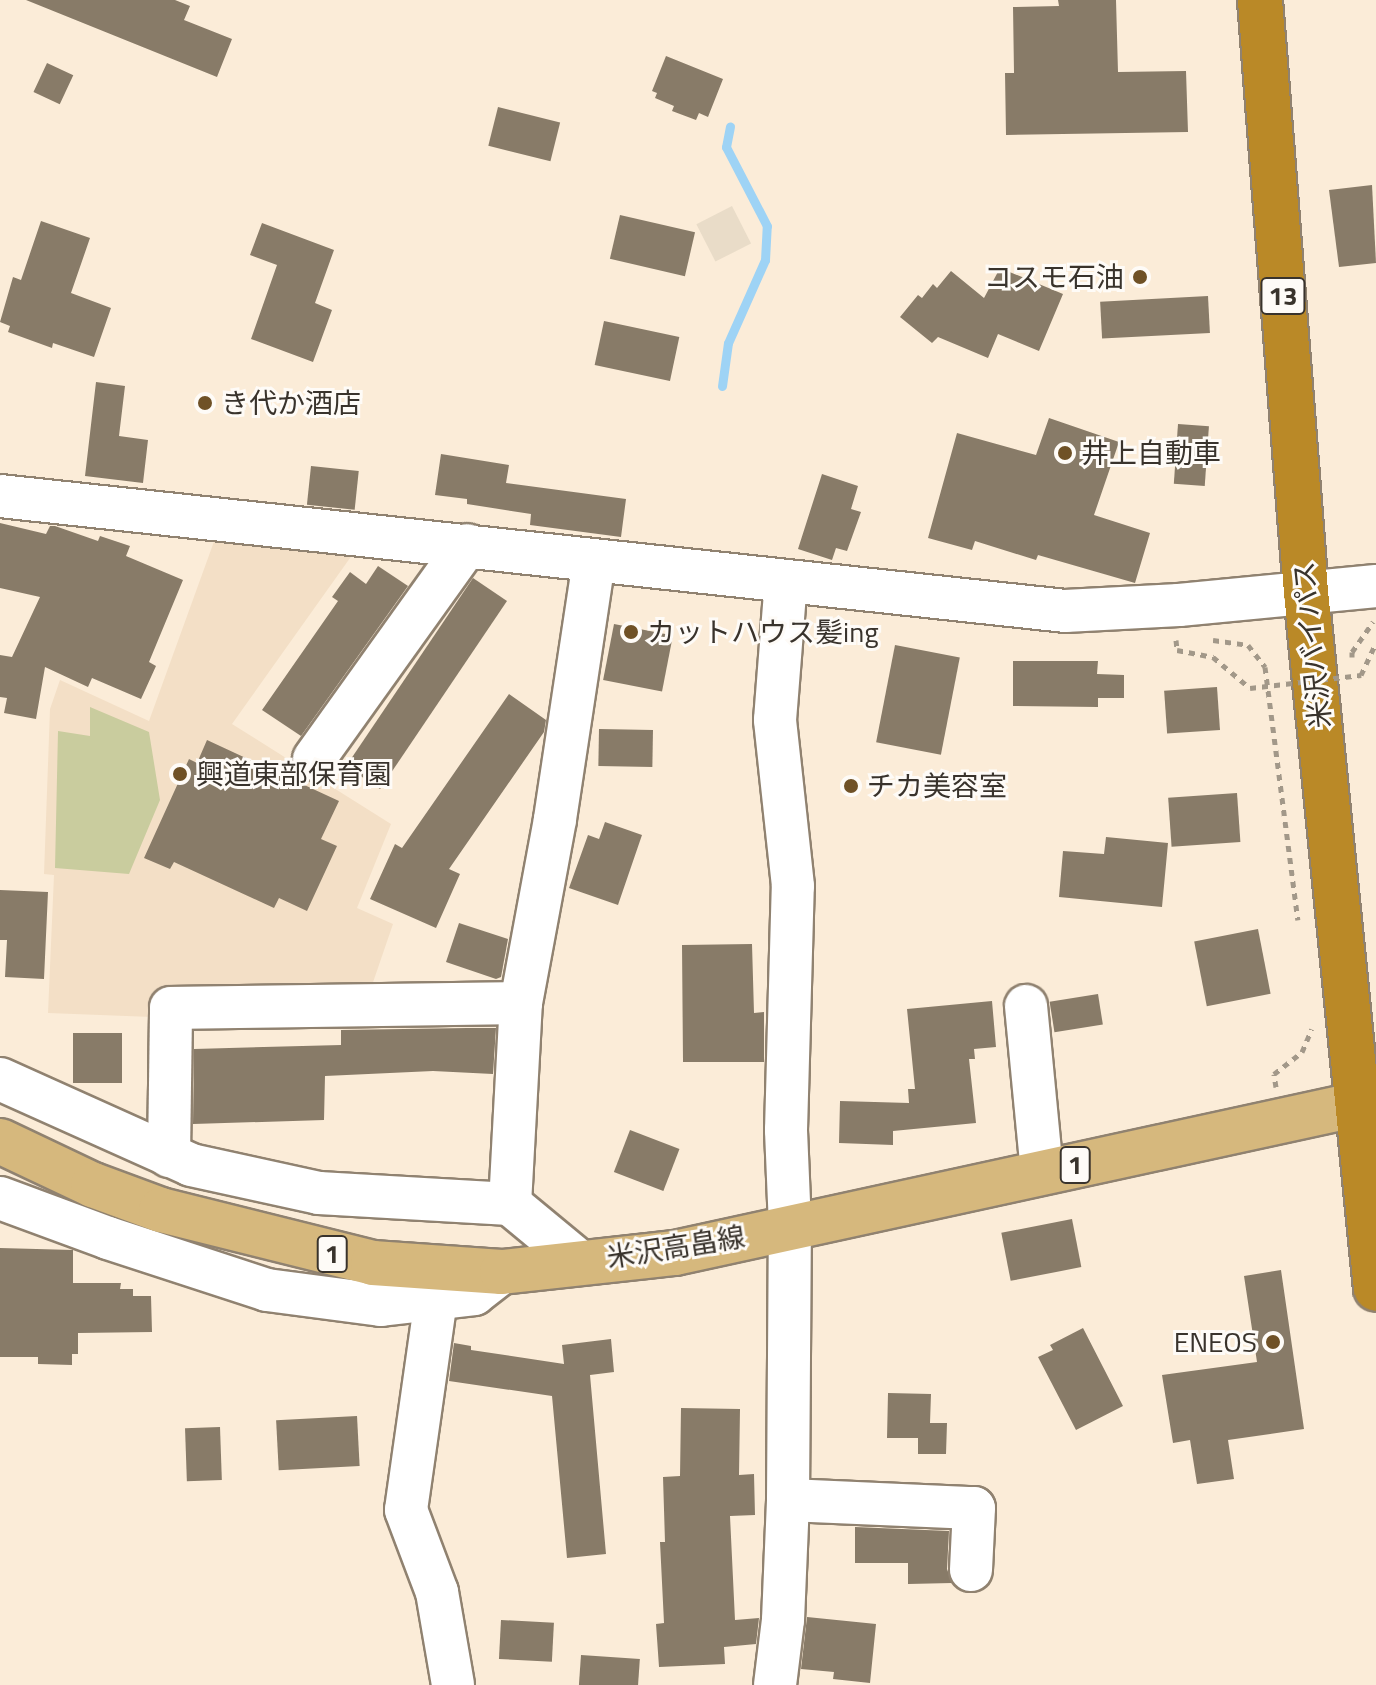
<!DOCTYPE html>
<meta charset="utf-8">
<style>
body{margin:0}
#map{position:relative;width:1376px;height:1685px;overflow:hidden;background:#fbecd8;font-family:"Titillium Web","Noto Sans JP",sans-serif}
div>[style]{position:absolute}
.industrial>*{inset:0;background:#e9dcc8;transform-origin:0 0}
.built>*{inset:0;background:#f3dfc6}
.green>*{inset:0;background:#c9cc9e}
.stream>*{height:9px;margin:-4.5px;padding:0 4.5px;transform-origin:4.5px;border-radius:4.5px;background:#9ed3f5}
.building>*{inset:0;background:#887b68;transform-origin:0 0}
.path>*{height:5px;margin-top:-2.5px;transform-origin:0;background:repeating-linear-gradient(90deg,#a29889 0 6px,transparent 0 12px)}
.roads{filter:drop-shadow(2px 0 #908270) drop-shadow(-2px 0 #908270) drop-shadow(0 2px #908270) drop-shadow(0 -2px #908270)}
.minor>*{height:42px;margin:-21px;padding:0 21px;transform-origin:21px;border-radius:21px;background:#fff}
.major>*{height:44px;margin:-22px;padding:0 22px;transform-origin:22px;border-radius:22px;background:#d6b87d}
.highway>*{height:44px;margin:-22px;padding:0 22px;transform-origin:22px;border-radius:22px;background:#ba8927}
.path-bridge>*{height:5px;margin-top:-2.5px;transform-origin:0;background:repeating-linear-gradient(90deg,#a29889 0 6px,transparent 0 12px)}
.dots>*{width:22px;height:22px;translate:-50% -50%;box-sizing:border-box;border:4px solid #fefbf7;border-radius:50%}
span{translate:-50% -50%;white-space:nowrap;text-align:center;line-height:1.15;-webkit-text-stroke:6px #fefbf7;paint-order:stroke}
.shield-label span{padding:2px 6px;background:#fefbf7;border:2px solid;border-radius:6px;-webkit-text-stroke-width:0}
.shield-label{font-size:26px;color:#39332c;font-weight:700}
.poi-label{font-size:28px;color:#39332c}
.right{translate:-100% -50%;text-align:right}
.left{translate:0 -50%;text-align:left}
.street-label{font-size:28px;color:#39332c}
</style>
<div id="map">
<div class="industrial">
<i style="left:732px;top:206px;width:42px;height:40px;rotate:63deg"></i>
</div>
<div class="built">
<i style="clip-path:polygon(216px 536px,355px 551px,232px 724px,391px 824px,357px 908px,393px 924px,369px 994px,154px 991px,152px 1017px,48px 1013px,54px 875px,44px 874px,50px 709px,60px 680px,149px 721px)"></i>
</div>
<div class="green">
<i style="clip-path:polygon(90px 707px,149px 732px,160px 800px,129px 874px,55px 868px,58px 731px,90px 736px)"></i>
</div>
<div class="stream">
<i style="left:722px;top:386px;width:43px;rotate:-82.1deg"></i>
<i style="left:728px;top:343px;width:91px;rotate:-66deg"></i>
<i style="left:765px;top:260px;width:34px;rotate:-87deg"></i>
<i style="left:767px;top:226px;width:89px;rotate:-117.4deg"></i>
<i style="left:726px;top:147px;width:21px;rotate:-79deg"></i>
</div>
<div class="building">
<i style="clip-path:polygon(26px 0,175px 0,190px 6px,184px 20px,232px 39px,217px 77px)"></i>
<i style="clip-path:polygon(1058px 0,1116px 0,1118px 72px,1186px 71px,1188px 132px,1006px 135px,1005px 73px,1014px 73px,1013px 7px,1059px 6px)"></i>
<i style="clip-path:polygon(666px 56px,723px 79px,708px 117px,699px 113px,696px 120px,672px 111px,674px 106px,655px 98px,657px 93px,652px 91px)"></i>
<i style="left:47px;top:63px;width:29px;height:32px;rotate:25deg"></i>
<i style="left:498px;top:107px;width:64px;height:40px;rotate:14deg"></i>
<i style="clip-path:polygon(1372px 185px,1376px 263px,1339px 267px,1329px 190px)"></i>
<i style="left:620px;top:215px;width:77px;height:45px;rotate:13deg"></i>
<i style="clip-path:polygon(41px 221px,90px 238px,71px 293px,111px 308px,94px 357px,53px 343px,52px 348px,8px 332px,10px 326px,0 322px,13px 277px,21px 280px)"></i>
<i style="clip-path:polygon(262px 223px,334px 250px,315px 303px,332px 310px,313px 362px,251px 339px,277px 265px,250px 255px)"></i>
<i style="clip-path:polygon(1000px 268px,1063px 294px,1039px 351px,998px 334px,988px 358px,938px 337px,932px 343px,900px 317px,918px 295px,922px 298px,933px 284px,937px 288px,951px 271px,984px 298px)"></i>
<i style="left:1208px;top:296px;width:37px;height:108px;rotate:87deg"></i>
<i style="left:604px;top:321px;width:77px;height:45px;rotate:12deg"></i>
<i style="clip-path:polygon(96px 382px,125px 386px,119px 436px,148px 440px,143px 483px,85px 476px)"></i>
<i style="clip-path:polygon(1049px 418px,1119px 442px,1094px 515px,1150px 533px,1135px 583px,1038px 555px,1036px 560px,975px 541px,972px 550px,928px 538px,957px 433px,1036px 455px)"></i>
<i style="left:1178px;top:424px;width:31px;height:60px;rotate:4deg"></i>
<i style="clip-path:polygon(441px 454px,509px 465px,506px 483px,626px 499px,621px 537px,530px 525px,531px 514px,467px 504px,467px 499px,435px 495px)"></i>
<i style="left:311px;top:466px;width:48px;height:39px;rotate:6deg"></i>
<i style="clip-path:polygon(822px 474px,858px 486px,851px 509px,861px 512px,847px 551px,836px 548px,832px 560px,798px 549px)"></i>
<i style="clip-path:polygon(0 523px,46px 534px,50px 526px,55px 526px,98px 541px,100px 536px,130px 546px,126px 556px,183px 580px,149px 662px,156px 666px,141px 699px,92px 678px,88px 687px,45px 667px,36px 719px,4px 713px,7px 698px,0 697px,0 655px,12px 657px,40px 597px,0 588px)"></i>
<i style="clip-path:polygon(378px 566px,408px 586px,301px 736px,262px 710px,338px 601px,332px 597px,350px 572px,366px 584px)"></i>
<i style="left:473px;top:578px;width:41px;height:227px;rotate:34deg"></i>
<i style="left:614px;top:624px;width:60px;height:57px;rotate:11deg"></i>
<i style="left:895px;top:645px;width:66px;height:99px;rotate:11deg"></i>
<i style="clip-path:polygon(1013px 661px,1098px 661px,1097px 674px,1124px 675px,1124px 698px,1098px 698px,1098px 707px,1013px 706px)"></i>
<i style="left:1217px;top:687px;width:43px;height:53px;rotate:86deg"></i>
<i style="clip-path:polygon(509px 694px,546px 720px,544px 732px,449px 869px,460px 874px,436px 928px,370px 899px,395px 844px,402px 848px)"></i>
<i style="left:599px;top:729px;width:54px;height:37px;rotate:1deg"></i>
<i style="clip-path:polygon(207px 740px,339px 801px,321px 839px,337px 846px,307px 911px,279px 898px,274px 908px,174px 862px,170px 869px,144px 858px,189px 759px,197px 763px)"></i>
<i style="left:1237px;top:793px;width:49px;height:69px;rotate:86deg"></i>
<i style="clip-path:polygon(605px 822px,642px 835px,618px 905px,569px 888px,588px 835px,599px 839px)"></i>
<i style="clip-path:polygon(1106px 837px,1168px 843px,1162px 907px,1059px 897px,1063px 851px,1104px 854px)"></i>
<i style="clip-path:polygon(0 890px,48px 892px,44px 979px,5px 977px,7px 940px,0 940px)"></i>
<i style="clip-path:polygon(459px 923px,508px 939px,501px 977px,496px 979px,446px 962px)"></i>
<i style="left:1258px;top:929px;width:66px;height:65px;rotate:79deg"></i>
<i style="clip-path:polygon(752px 944px,754px 1013px,764px 1012px,764px 1062px,683px 1062px,682px 945px)"></i>
<i style="left:1098px;top:994px;width:31px;height:49px;rotate:81deg"></i>
<i style="clip-path:polygon(992px 1001px,996px 1047px,974px 1049px,975px 1059px,969px 1059px,976px 1123px,893px 1131px,893px 1145px,839px 1143px,840px 1101px,909px 1103px,908px 1089px,915px 1089px,907px 1009px)"></i>
<i style="clip-path:polygon(467px 1028px,496px 1028px,493px 1074px,433px 1071px,325px 1076px,324px 1120px,193px 1124px,194px 1049px,341px 1045px,341px 1030px)"></i>
<i style="left:73px;top:1033px;width:49px;height:50px"></i>
<i style="left:630px;top:1130px;width:53px;height:45px;rotate:21deg"></i>
<i style="left:1072px;top:1219px;width:49px;height:72px;rotate:79deg"></i>
<i style="clip-path:polygon(0 1248px,73px 1250px,73px 1283px,121px 1283px,120px 1289px,133px 1289px,133px 1296px,151px 1296px,152px 1332px,78px 1333px,78px 1354px,72px 1354px,72px 1365px,38px 1364px,38px 1357px,0 1357px)"></i>
<i style="clip-path:polygon(1281px 1270px,1304px 1429px,1228px 1440px,1234px 1479px,1197px 1484px,1190px 1440px,1173px 1443px,1162px 1375px,1257px 1362px,1244px 1276px)"></i>
<i style="clip-path:polygon(1083px 1328px,1123px 1406px,1076px 1430px,1038px 1357px,1053px 1350px,1050px 1345px)"></i>
<i style="clip-path:polygon(611px 1339px,614px 1372px,590px 1375px,606px 1554px,567px 1558px,552px 1396px,449px 1381px,454px 1343px,471px 1346px,471px 1350px,564px 1364px,562px 1345px)"></i>
<i style="clip-path:polygon(888px 1393px,931px 1394px,930px 1423px,947px 1423px,946px 1454px,918px 1454px,918px 1438px,887px 1438px)"></i>
<i style="clip-path:polygon(681px 1408px,740px 1409px,739px 1475px,754px 1474px,755px 1515px,730px 1516px,735px 1620px,759px 1618px,756px 1644px,724px 1647px,725px 1664px,659px 1667px,656px 1624px,664px 1623px,660px 1542px,665px 1542px,663px 1477px,680px 1476px)"></i>
<i style="left:357px;top:1416px;width:50px;height:81px;rotate:87deg"></i>
<i style="left:220px;top:1427px;width:53px;height:35px;rotate:88deg"></i>
<i style="clip-path:polygon(855px 1527px,949px 1531px,947px 1569px,952px 1583px,908px 1584px,908px 1563px,855px 1563px)"></i>
<i style="clip-path:polygon(807px 1617px,876px 1624px,870px 1683px,833px 1679px,834px 1672px,801px 1669px)"></i>
<i style="left:501px;top:1620px;width:53px;height:39px;rotate:3deg"></i>
<i style="left:581px;top:1655px;width:59px;height:30px;rotate:4deg"></i>
</div>
<div class="path">
<i style="left:1176px;top:640px;width:10px;rotate:84deg"></i>
<i style="left:1177px;top:650px;width:37px;rotate:11deg"></i>
<i style="left:1213px;top:657px;width:48px;rotate:40deg"></i>
<i style="left:1213px;top:640px;width:35px;rotate:8deg"></i>
<i style="left:1248px;top:645px;width:28px;rotate:52deg"></i>
<i style="left:1265px;top:667px;width:255px;rotate:82.6deg"></i>
<i style="left:1352px;top:657px;width:5px;rotate:-90deg"></i>
<i style="left:1352px;top:652px;width:37px;rotate:-55deg"></i>
<i style="left:1361px;top:675px;width:35px;rotate:-65deg"></i>
<i style="left:1276px;top:1087px;width:13px;rotate:-99deg"></i>
<i style="left:1274px;top:1074px;width:36px;rotate:-38deg"></i>
<i style="left:1302px;top:1052px;width:25px;rotate:-67deg"></i>
</div>
<div class="roads">
<div class="minor">
<i style="left:0;top:496px;width:1071px;rotate:6.16deg"></i>
<i style="left:1065px;top:611px;width:114px;rotate:-3deg"></i>
<i style="left:1179px;top:605px;width:198px;rotate:-5.5deg"></i>
<i style="left:314px;top:759px;width:263px;rotate:-54.4deg"></i>
<i style="left:1026px;top:1006px;width:167px;rotate:84.5deg"></i>
<i style="left:0;top:1079px;width:209px;rotate:24.2deg"></i>
<i style="left:191px;top:1165px;width:131px;rotate:12.3deg"></i>
<i style="left:319px;top:1193px;width:191px;rotate:3.3deg"></i>
<i style="left:510px;top:1204px;width:91px;rotate:39.6deg"></i>
<i style="left:169px;top:1156px;width:148px;rotate:-89.2deg"></i>
<i style="left:171px;top:1008px;width:350px;rotate:-0.8deg"></i>
<i style="left:0;top:1198px;width:115px;rotate:20.3deg"></i>
<i style="left:108px;top:1238px;width:167px;rotate:18.1deg"></i>
<i style="left:267px;top:1290px;width:115px;rotate:7.5deg"></i>
<i style="left:381px;top:1305px;width:94px;rotate:-6.7deg"></i>
<i style="left:474px;top:1294px;width:36px;rotate:-38deg"></i>
<i style="left:510px;top:1204px;width:201px;rotate:-86.9deg"></i>
<i style="left:521px;top:1003px;width:187px;rotate:-79.5deg"></i>
<i style="left:555px;top:819px;width:261px;rotate:-81.4deg"></i>
<i style="left:436px;top:1299px;width:213px;rotate:98.1deg"></i>
<i style="left:406px;top:1510px;width:88px;rotate:69.3deg"></i>
<i style="left:437px;top:1592px;width:94px;rotate:80.2deg"></i>
<i style="left:788px;top:1500px;width:186px;rotate:2.5deg"></i>
<i style="left:974px;top:1508px;width:62px;rotate:92.8deg"></i>
<i style="left:775px;top:1685px;width:65px;rotate:-83deg"></i>
<i style="left:783px;top:1620px;width:120px;rotate:-87.6deg"></i>
<i style="left:788px;top:1500px;width:274px;rotate:-89.6deg"></i>
<i style="left:790px;top:1226px;width:96px;rotate:-92.4deg"></i>
<i style="left:786px;top:1130px;width:244px;rotate:-88.4deg"></i>
<i style="left:793px;top:886px;width:167px;rotate:-96.2deg"></i>
<i style="left:775px;top:720px;width:139px;rotate:-85.5deg"></i>
</div>
<div class="major">
<i style="left:0;top:1141px;width:103px;rotate:25.3deg"></i>
<i style="left:93px;top:1185px;width:72px;rotate:20.2deg"></i>
<i style="left:161px;top:1210px;width:219px;rotate:14deg"></i>
<i style="left:373px;top:1263px;width:129px;rotate:4deg"></i>
<i style="left:502px;top:1272px;width:174px;rotate:-6.3deg"></i>
<i style="left:675px;top:1253px;width:700px;rotate:-12.29deg"></i>
<i style="left:1359px;top:1104px;width:17px"></i>
</div>
<div class="highway">
<i style="left:1260px;top:0;width:594px;rotate:85.56deg"></i>
<i style="left:1306px;top:592px;width:700px;rotate:84.26deg"></i>
</div>
</div>
<div class="path-bridge">
<i style="left:1250px;top:688px;width:112px;rotate:-6.7deg"></i>
</div>
<div class="dots">
<i style="left:1140px;top:277px;background:#6f5126"></i>
<i style="left:205px;top:403px;background:#6f5126"></i>
<i style="left:1065px;top:453px;background:#6f5126"></i>
<i style="left:631px;top:632px;background:#6f5126"></i>
<i style="left:180px;top:774px;background:#6f5126"></i>
<i style="left:851px;top:786px;background:#6f5126"></i>
<i style="left:1273px;top:1342px;background:#6f5126"></i>
</div>
<div class="shield-label">
<span style="left:1283px;top:296px">13</span>
<span style="left:1075px;top:1165px">1</span>
<span style="left:332px;top:1254px">1</span>
</div>
<div class="poi-label">
<span class="right" style="left:1124px;top:277px">コスモ石油</span>
<span class="left" style="left:221px;top:403px">き代か酒店</span>
<span class="left" style="left:1081px;top:453px">井上自動車</span>
<span class="left" style="left:647px;top:632px">カットハウス髪ing</span>
<span class="left" style="left:196px;top:774px">興道東部保育園</span>
<span class="left" style="left:867px;top:786px">チカ美容室</span>
<span class="right" style="left:1257px;top:1342px">ENEOS</span>
</div>
<div class="street-label">
<span style="left:1312px;top:645px;rotate:-96deg">米沢バイパス</span>
<span style="left:676px;top:1247px;rotate:-9deg">米沢高畠線</span>
</div>
</div>
